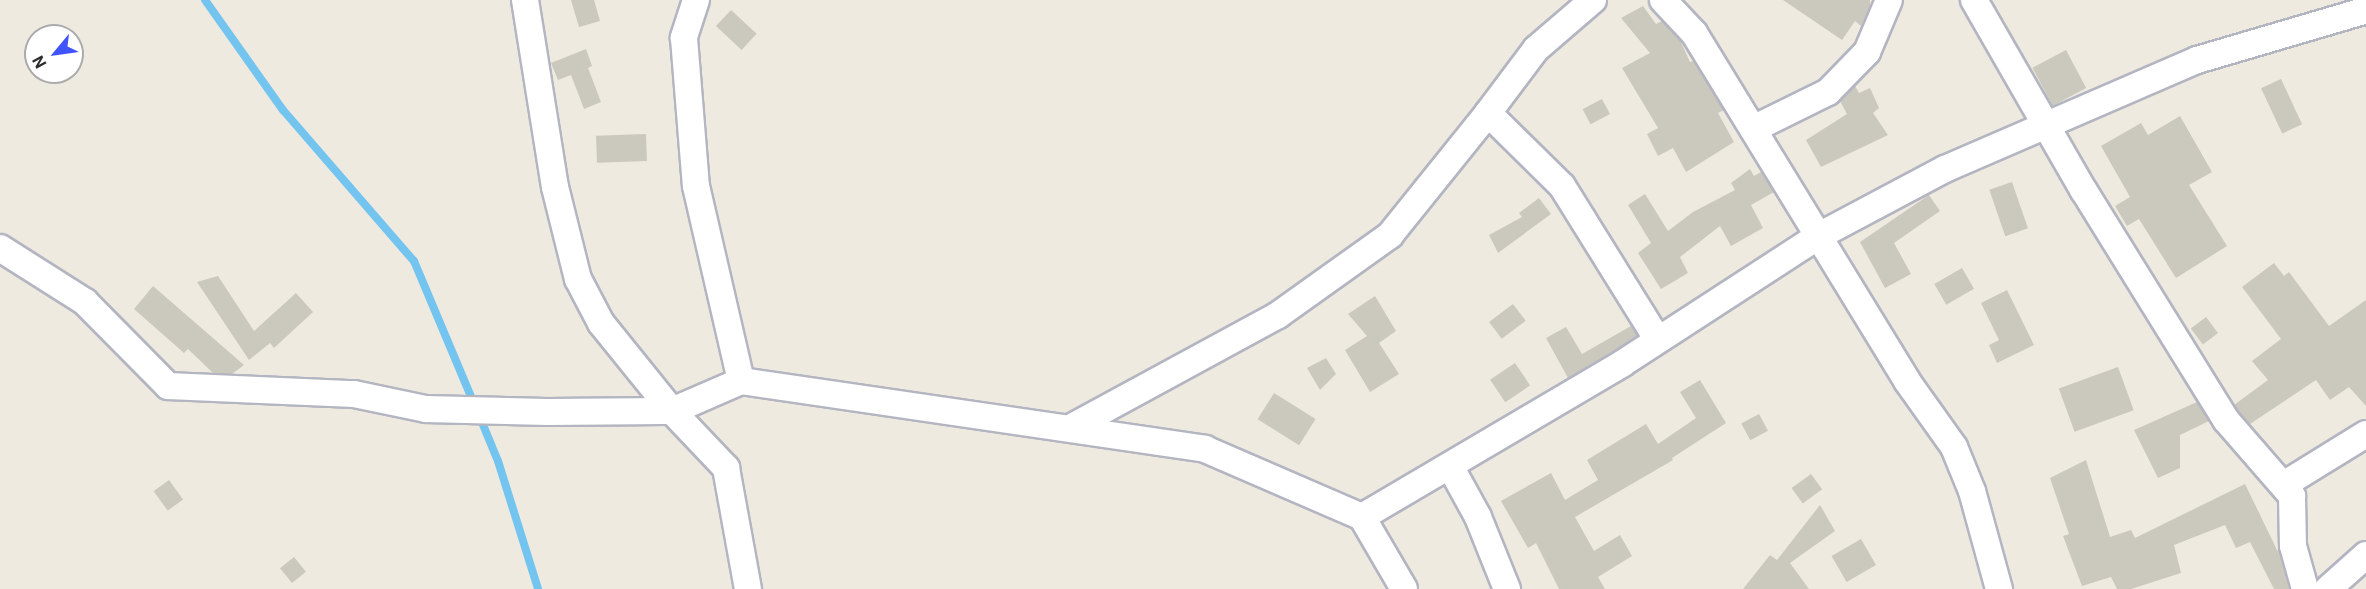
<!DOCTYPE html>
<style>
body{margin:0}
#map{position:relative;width:2366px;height:589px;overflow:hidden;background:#efeae0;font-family:Roboto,sans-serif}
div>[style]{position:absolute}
.stream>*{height:8px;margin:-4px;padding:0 4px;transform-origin:4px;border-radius:4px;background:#74c4f0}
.building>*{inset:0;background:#cbc8be;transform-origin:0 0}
.roads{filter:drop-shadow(2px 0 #b3b5c1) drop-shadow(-2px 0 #b3b5c1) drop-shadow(0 2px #b3b5c1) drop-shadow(0 -2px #b3b5c1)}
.minor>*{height:26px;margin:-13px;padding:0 13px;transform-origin:13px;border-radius:13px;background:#fff}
span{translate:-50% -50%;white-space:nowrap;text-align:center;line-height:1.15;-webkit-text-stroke:6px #fff;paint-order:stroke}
.north{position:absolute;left:24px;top:24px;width:60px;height:60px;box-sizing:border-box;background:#fff;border:2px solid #ababab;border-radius:50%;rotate:241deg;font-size:16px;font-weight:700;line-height:24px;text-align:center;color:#2d2d2d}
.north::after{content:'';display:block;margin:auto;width:21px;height:27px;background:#4153fb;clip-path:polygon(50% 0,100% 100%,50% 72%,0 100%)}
</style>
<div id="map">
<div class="stream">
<i style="left:205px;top:0;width:135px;rotate:54.7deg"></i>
<i style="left:283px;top:110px;width:200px;rotate:49.1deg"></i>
<i style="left:414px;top:261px;width:155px;rotate:67.2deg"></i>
<i style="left:479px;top:415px;width:50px;rotate:67.6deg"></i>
<i style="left:498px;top:461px;width:134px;rotate:72.6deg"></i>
</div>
<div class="building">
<i style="clip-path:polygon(571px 0,594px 0,600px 21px,579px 27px)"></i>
<i style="clip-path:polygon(1783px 0,1870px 0,1870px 6px,1861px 26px,1855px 21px,1842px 40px)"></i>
<i style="clip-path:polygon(1643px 6px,1656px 24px,1662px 21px,1680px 40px,1690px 62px,1693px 61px,1724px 110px,1718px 113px,1734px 142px,1686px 172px,1673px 148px,1658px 156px,1647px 134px,1658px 128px,1622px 68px,1650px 53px,1621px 18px)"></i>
<i style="left:731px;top:10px;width:35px;height:22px;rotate:43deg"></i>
<i style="clip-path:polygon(586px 49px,592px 66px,588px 68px,601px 102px,584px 109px,571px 75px,558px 80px,551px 63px)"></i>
<i style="left:2066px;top:50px;width:43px;height:38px;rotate:62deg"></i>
<i style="left:2281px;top:79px;width:50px;height:22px;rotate:65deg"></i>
<i style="clip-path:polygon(1855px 86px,1859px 93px,1870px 88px,1879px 108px,1873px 113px,1888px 135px,1821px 167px,1806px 140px,1847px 114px,1840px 101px)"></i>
<i style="left:1602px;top:99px;width:17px;height:22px;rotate:62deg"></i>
<i style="clip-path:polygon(2180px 116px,2212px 172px,2189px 185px,2227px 246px,2176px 278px,2139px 219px,2127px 226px,2115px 206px,2130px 197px,2101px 146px,2141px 123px,2148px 135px)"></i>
<i style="left:646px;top:134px;width:27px;height:50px;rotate:88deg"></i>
<i style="clip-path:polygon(1750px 169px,1754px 176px,1761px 172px,1774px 192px,1751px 205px,1763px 228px,1731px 246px,1720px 226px,1680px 257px,1688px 273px,1661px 289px,1638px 253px,1651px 243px,1628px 205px,1645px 194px,1668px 231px,1693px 212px,1735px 190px,1731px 183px)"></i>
<i style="left:2012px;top:182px;width:49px;height:24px;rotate:71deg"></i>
<i style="clip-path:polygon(1929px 195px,1940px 211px,1894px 243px,1911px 274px,1885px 288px,1860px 242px)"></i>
<i style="clip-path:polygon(1539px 198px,1551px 214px,1498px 253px,1489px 235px,1522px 217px,1519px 213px)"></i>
<i style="clip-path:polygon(2274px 263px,2284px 276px,2289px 272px,2329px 326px,2366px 300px,2366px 406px,2349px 387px,2330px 400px,2316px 380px,2250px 424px,2238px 411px,2234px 405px,2268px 380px,2252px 361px,2281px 339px,2242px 287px)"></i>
<i style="left:1962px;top:268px;width:24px;height:32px;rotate:60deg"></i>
<i style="clip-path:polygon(218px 276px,254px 331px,296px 293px,313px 312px,274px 348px,270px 343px,249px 360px,197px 282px)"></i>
<i style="clip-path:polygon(153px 286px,244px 365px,232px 374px,213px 373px,188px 349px,184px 353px,134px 309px)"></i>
<i style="clip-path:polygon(2007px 290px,2034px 345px,1997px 363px,1989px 345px,1999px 340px,1981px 303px)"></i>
<i style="clip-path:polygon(1375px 296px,1396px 331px,1379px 343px,1399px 374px,1370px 392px,1345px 350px,1367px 336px,1348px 314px)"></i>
<i style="left:1513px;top:304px;width:21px;height:30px;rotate:53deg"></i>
<i style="left:2206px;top:317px;width:20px;height:19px;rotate:53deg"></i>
<i style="clip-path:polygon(1631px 326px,1638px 336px,1568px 378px,1546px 338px,1566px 327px,1582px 354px)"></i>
<i style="clip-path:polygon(1326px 358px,1336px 374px,1320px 390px,1307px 368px)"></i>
<i style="left:1515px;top:363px;width:27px;height:30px;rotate:56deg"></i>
<i style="left:2118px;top:367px;width:46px;height:63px;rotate:70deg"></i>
<i style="clip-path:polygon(1700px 380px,1726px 423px,1672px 458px,1673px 460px,1575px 517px,1594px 551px,1620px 535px,1632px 556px,1598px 577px,1605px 589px,1559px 589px,1536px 543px,1528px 548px,1501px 501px,1551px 473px,1565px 500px,1598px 480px,1587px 460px,1646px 424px,1658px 444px,1696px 418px,1680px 392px)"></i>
<i style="left:1274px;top:393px;width:49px;height:31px;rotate:32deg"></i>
<i style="clip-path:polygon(2197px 402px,2209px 421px,2180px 435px,2180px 468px,2158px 478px,2134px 430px)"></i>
<i style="left:1759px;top:414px;width:19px;height:20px;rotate:62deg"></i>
<i style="clip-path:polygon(2086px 460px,2110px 537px,2131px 530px,2135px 538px,2245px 484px,2280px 556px,2289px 589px,2274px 589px,2250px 542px,2236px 548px,2225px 525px,2174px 545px,2181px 573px,2131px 589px,2117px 589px,2111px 577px,2082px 586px,2063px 536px,2069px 534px,2050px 478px)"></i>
<i style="left:1811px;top:474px;width:19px;height:24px;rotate:54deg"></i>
<i style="left:169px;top:480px;width:24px;height:19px;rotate:54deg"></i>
<i style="clip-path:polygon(1820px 505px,1835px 531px,1790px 563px,1809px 589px,1743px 589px,1770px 555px,1777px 560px)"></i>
<i style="left:1861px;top:539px;width:30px;height:34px;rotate:60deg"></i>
<i style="left:294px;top:557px;width:19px;height:18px;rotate:51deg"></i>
</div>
<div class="roads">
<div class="minor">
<i style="left:525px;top:0;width:189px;rotate:80.9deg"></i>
<i style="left:555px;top:187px;width:95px;rotate:76deg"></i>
<i style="left:578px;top:279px;width:50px;rotate:62.4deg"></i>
<i style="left:601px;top:323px;width:113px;rotate:51.1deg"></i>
<i style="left:672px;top:411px;width:79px;rotate:46.5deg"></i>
<i style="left:726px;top:468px;width:123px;rotate:79.7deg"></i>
<i style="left:696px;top:0;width:40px;rotate:108deg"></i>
<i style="left:684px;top:38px;width:148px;rotate:85.4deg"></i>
<i style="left:696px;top:186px;width:200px;rotate:77deg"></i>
<i style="left:1593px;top:0;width:75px;rotate:139.3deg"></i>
<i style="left:1536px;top:49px;width:80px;rotate:126.9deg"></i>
<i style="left:1488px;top:113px;width:104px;rotate:44.6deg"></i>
<i style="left:1562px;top:186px;width:181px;rotate:58.1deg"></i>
<i style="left:1663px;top:0;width:45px;rotate:46.8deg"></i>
<i style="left:1694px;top:33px;width:408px;rotate:58.5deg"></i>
<i style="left:1907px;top:381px;width:81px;rotate:54.5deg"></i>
<i style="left:1954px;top:447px;width:48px;rotate:67.8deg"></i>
<i style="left:1972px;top:491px;width:102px;rotate:74.6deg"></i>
<i style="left:1974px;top:0;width:220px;rotate:60.1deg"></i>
<i style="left:2084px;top:191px;width:269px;rotate:58.2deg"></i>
<i style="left:2226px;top:420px;width:101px;rotate:49deg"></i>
<i style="left:2292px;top:496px;width:50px;rotate:88.9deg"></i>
<i style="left:2293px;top:546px;width:45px;rotate:74.4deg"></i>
<i style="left:1753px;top:129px;width:84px;rotate:-26.3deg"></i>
<i style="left:1828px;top:92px;width:56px;rotate:-45.7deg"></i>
<i style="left:1867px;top:52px;width:56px;rotate:-67.1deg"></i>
<i style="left:0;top:248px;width:101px;rotate:32.4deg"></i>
<i style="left:85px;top:302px;width:118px;rotate:45.3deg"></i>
<i style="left:168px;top:386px;width:186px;rotate:2.5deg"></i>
<i style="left:354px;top:394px;width:74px;rotate:11.8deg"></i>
<i style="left:426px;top:409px;width:121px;rotate:1.4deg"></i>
<i style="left:547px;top:412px;width:125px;rotate:-0.5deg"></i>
<i style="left:672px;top:411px;width:75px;rotate:-23.5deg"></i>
<i style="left:741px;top:381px;width:469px;rotate:8.3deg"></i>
<i style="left:1205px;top:449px;width:171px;rotate:23.4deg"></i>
<i style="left:1362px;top:517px;width:303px;rotate:-30.5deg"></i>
<i style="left:1623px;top:363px;width:231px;rotate:-33deg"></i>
<i style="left:1817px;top:237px;width:145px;rotate:-28deg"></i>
<i style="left:1945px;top:169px;width:275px;rotate:-23.4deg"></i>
<i style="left:2197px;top:60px;width:173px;rotate:-16.4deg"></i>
<i style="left:1072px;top:427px;width:234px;rotate:-28.5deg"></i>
<i style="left:1278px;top:315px;width:138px;rotate:-35.5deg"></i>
<i style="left:1390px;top:235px;width:156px;rotate:-51.2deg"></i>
<i style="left:1450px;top:466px;width:58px;rotate:61.2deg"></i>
<i style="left:1478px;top:517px;width:78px;rotate:68.1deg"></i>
<i style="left:2285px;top:484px;width:95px;rotate:-31.7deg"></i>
<i style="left:1362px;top:517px;width:83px;rotate:59.7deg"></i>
<i style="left:2328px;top:589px;width:51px;rotate:-41.8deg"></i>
</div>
</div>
<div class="north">N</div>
</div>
